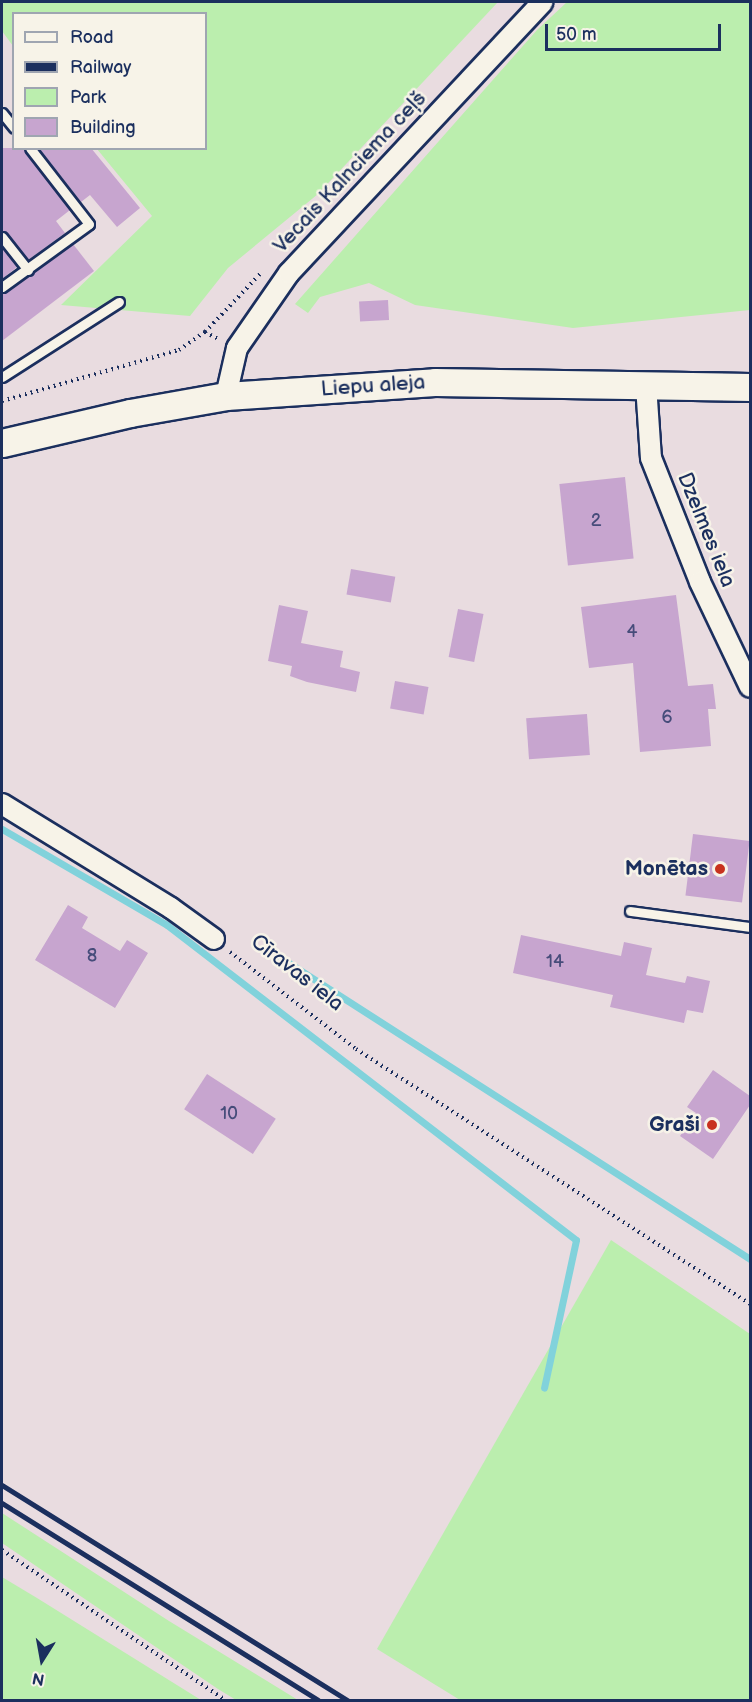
<!DOCTYPE html>
<meta charset="utf-8">
<style>
body{margin:0}
#map{position:relative;width:752px;height:1702px;overflow:hidden;background:#e9dce0;font-family:"Balsamiq Sans",sans-serif}
div>[style]{position:absolute}
.green>*{inset:0;background:#bbeeae}
.stream>*{height:7px;margin:-3.5px;padding:0 3.5px;transform-origin:3.5px;border-radius:3.5px;background:#81d2db}
.building>*{inset:0;background:#c7a5cf;transform-origin:0 0}
.path>*{height:4px;margin-top:-2px;transform-origin:0;background:repeating-linear-gradient(90deg,#1b2f5e 0 1.5px,transparent 0 6px)}
.roads{filter:drop-shadow(2px 0 #1b2f5e) drop-shadow(-2px 0 #1b2f5e) drop-shadow(0 2px #1b2f5e) drop-shadow(0 -2px #1b2f5e)}
.lane>*{height:9px;margin:-4.5px;padding:0 4.5px;transform-origin:4.5px;border-radius:4.5px;background:#f7f3e8}
.street>*{height:20px;margin:-10px;padding:0 10px;transform-origin:10px;border-radius:10px;background:#f7f3e8}
.secondary>*{height:27px;margin:-13.5px;padding:0 13.5px;transform-origin:13.5px;border-radius:13.5px;background:#f7f3e8}
.rail>*{height:4.5px;margin:-2.25px;padding:0 2.25px;transform-origin:2.25px;border-radius:2.25px;background:#1b2f5e}
.dots>*{width:16px;height:16px;translate:-50% -50%;box-sizing:border-box;border:3px solid #f7f3e8;border-radius:50%}
span{translate:-50% -50%;white-space:nowrap;text-align:center;line-height:1.15;-webkit-text-stroke:5px #f7f3e8;paint-order:stroke}
.number-label{font-size:18px;color:#464c7a}
.number-label span{-webkit-text-stroke-width:0}
.street-label{font-size:21px;color:#1b2f5e}
.poi-label{font-size:21px;color:#1b2f5e;font-weight:700}
.right{translate:-100% -50%;text-align:right}
.frame{position:absolute;inset:0;border:3px solid #1b2f5e;pointer-events:none}
.legend{position:absolute;left:12px;top:12px;width:195px;height:138px;box-sizing:border-box;background:#f7f3e8;border:2px solid #9fa5b1;margin:0;padding:8px 10px;list-style:none;font-size:18px;color:#1b2f5e}
.legend li{display:flex;align-items:center;gap:12px;height:30px}
.legend b{width:30px;border:2px solid #9fa5b1}
.north{position:absolute;left:12px;top:1630px;width:60px;height:60px;-webkit-text-stroke:4px #f7f3e8;paint-order:stroke;rotate:191deg;font-size:16px;font-weight:700;line-height:24px;text-align:center;color:#1b2f5e}
.north::after{content:'';display:block;margin:auto;width:21px;height:27px;background:#1b2f5e;clip-path:polygon(50% 0,100% 100%,50% 72%,0 100%)}
.scale{position:absolute;left:545px;top:24px;width:176px;height:27px;box-sizing:border-box;border:3px solid #1b2f5e;border-top:0;padding-left:8px;font-size:18px;line-height:21px;white-space:nowrap;color:#1b2f5e;-webkit-text-stroke:4px #f7f3e8;paint-order:stroke}
</style>
<div id="map">
<div class="green">
<i style="clip-path:polygon(2px 2px,498px 2px,318px 194px,228px 268px,190px 316px,61px 305px,152px 216px,97px 149px,206px 148px,206px 14px,14px 14px,13px 46px,2px 31px)"></i>
<i style="clip-path:polygon(567px 2px,750px 2px,750px 310px,573px 328px,415px 305px,369px 283px,320px 297px,308px 313px,295px 304px,537px 30px)"></i>
<i style="clip-path:polygon(611px 1240px,750px 1334px,750px 1700px,460px 1700px,377px 1649px)"></i>
<i style="clip-path:polygon(2px 1513px,169px 1621px,298px 1700px,236px 1700px,218px 1689px,2px 1543px)"></i>
<i style="clip-path:polygon(2px 1577px,37px 1598px,201px 1700px,2px 1700px)"></i>
</div>
<div class="stream">
<i style="left:2px;top:829px;width:191px;rotate:30.2deg"></i>
<i style="left:167px;top:925px;width:516px;rotate:37.6deg"></i>
<i style="left:576px;top:1240px;width:151px;rotate:102.2deg"></i>
<i style="left:278px;top:956px;width:561px;rotate:32.7deg"></i>
</div>
<div class="building">
<i style="clip-path:polygon(2px 148px,23px 148px,70px 210px,56px 221px,65px 233px,28px 260px,2px 230px)"></i>
<i style="clip-path:polygon(39px 148px,91px 148px,140px 208px,117px 227px,90px 195px,81px 202px)"></i>
<i style="clip-path:polygon(73px 244px,94px 271px,2px 341px,2px 294px)"></i>
<i style="clip-path:polygon(2px 247px,17px 267px,2px 279px)"></i>
<i style="left:388px;top:300px;width:20px;height:29px;rotate:87deg"></i>
<i style="left:625px;top:477px;width:82px;height:66px;rotate:84deg"></i>
<i style="left:351px;top:569px;width:45px;height:26px;rotate:10deg"></i>
<i style="clip-path:polygon(676px 595px,688px 686px,713px 684px,716px 709px,708px 709px,711px 746px,640px 752px,633px 663px,589px 668px,581px 607px)"></i>
<i style="clip-path:polygon(279px 605px,308px 611px,301px 643px,343px 651px,340px 667px,360px 672px,356px 692px,307px 682px,290px 676px,292px 666px,268px 661px)"></i>
<i style="left:458px;top:609px;width:26px;height:49px;rotate:11deg"></i>
<i style="left:395px;top:681px;width:34px;height:28px;rotate:10deg"></i>
<i style="left:587px;top:714px;width:41px;height:61px;rotate:86deg"></i>
<i style="left:693px;top:834px;width:57px;height:62px;rotate:7deg"></i>
<i style="clip-path:polygon(68px 905px,88px 917px,82px 928px,120px 951px,127px 940px,148px 953px,115px 1008px,35px 960px)"></i>
<i style="clip-path:polygon(521px 935px,621px 956px,624px 942px,652px 948px,646px 975px,685px 983px,687px 976px,710px 981px,703px 1013px,687px 1010px,684px 1023px,610px 1007px,613px 995px,513px 973px)"></i>
<i style="clip-path:polygon(713px 1070px,750px 1096px,750px 1105px,713px 1159px,680px 1136px,696px 1113px,687px 1107px)"></i>
<i style="left:207px;top:1074px;width:82px;height:42px;rotate:33deg"></i>
</div>
<div class="path">
<i style="left:205px;top:332px;width:17px;rotate:28deg"></i>
<i style="left:2px;top:401px;width:184px;rotate:-16.1deg"></i>
<i style="left:179px;top:350px;width:32px;rotate:-35deg"></i>
<i style="left:205px;top:332px;width:81px;rotate:-46.5deg"></i>
<i style="left:230px;top:952px;width:159px;rotate:37.6deg"></i>
<i style="left:356px;top:1049px;width:469px;rotate:32.9deg"></i>
<i style="left:2px;top:1550px;width:269px;rotate:33.9deg"></i>
</div>
<div class="roads">
<div class="lane">
<i style="left:2px;top:113px;width:19px;rotate:51deg"></i>
<i style="left:2px;top:237px;width:42px;rotate:51.8deg"></i>
<i style="left:2px;top:287px;width:107px;rotate:-35.9deg"></i>
<i style="left:89px;top:224px;width:96px;rotate:-127.8deg"></i>
<i style="left:2px;top:377px;width:139px;rotate:-32.7deg"></i>
<i style="left:630px;top:911px;width:121px;rotate:7.6deg"></i>
</div>
<div class="street">
<i style="left:646px;top:385px;width:73px;rotate:86.1deg"></i>
<i style="left:651px;top:458px;width:133px;rotate:68.4deg"></i>
<i style="left:700px;top:582px;width:116px;rotate:64.5deg"></i>
<i style="left:226px;top:396px;width:49px;rotate:-77.1deg"></i>
<i style="left:237px;top:348px;width:91px;rotate:-55.3deg"></i>
<i style="left:289px;top:273px;width:371px;rotate:-46.9deg"></i>
<i style="left:2px;top:804px;width:198px;rotate:31.6deg"></i>
<i style="left:171px;top:908px;width:53px;rotate:35.8deg"></i>
</div>
<div class="secondary">
<i style="left:2px;top:443px;width:131px;rotate:-13.2deg"></i>
<i style="left:130px;top:413px;width:97px;rotate:-10deg"></i>
<i style="left:226px;top:396px;width:209px;rotate:-3.8deg"></i>
<i style="left:435px;top:382px;width:315px;rotate:0.9deg"></i>
</div>
</div>
<div class="rail">
<i style="left:2px;top:1485px;width:407px;rotate:31.9deg"></i>
<i style="left:2px;top:1503px;width:372px;rotate:31.9deg"></i>
</div>
<div class="dots">
<i style="left:720px;top:869px;background:#c8321e"></i>
<i style="left:712px;top:1125px;background:#c8321e"></i>
</div>
<div class="number-label">
<span style="left:596px;top:521px">2</span>
<span style="left:632px;top:632px">4</span>
<span style="left:667px;top:718px">6</span>
<span style="left:92px;top:956px">8</span>
<span style="left:555px;top:962px">14</span>
<span style="left:229px;top:1114px">10</span>
</div>
<div class="street-label">
<span style="left:350px;top:172px;rotate:-47deg">Vecais Kalnciema ceļš</span>
<span style="left:373px;top:386px;rotate:-4deg">Liepu aleja</span>
<span style="left:706px;top:530px;rotate:68deg">Dzelmes iela</span>
<span style="left:297px;top:973px;rotate:38deg">Cīravas iela</span>
</div>
<div class="poi-label">
<span class="right" style="left:708px;top:869px">Monētas</span>
<span class="right" style="left:700px;top:1125px">Graši</span>
</div>
<div class="frame"></div>
<ul class="legend">
<li><b style="height:8px;background:#f7f3e8"></b>Road</li>
<li><b style="height:8px;background:#1b2f5e"></b>Railway</li>
<li><b style="height:16px;background:#bbeeae"></b>Park</li>
<li><b style="height:16px;background:#c7a5cf"></b>Building</li>
</ul>
<div class="north">N</div>
<div class="scale">50 m</div>
</div>
